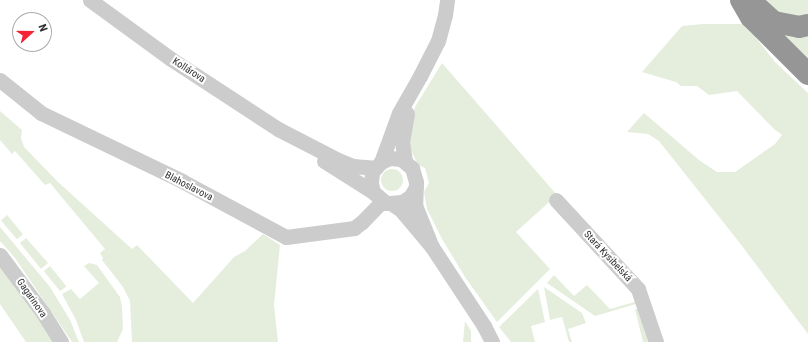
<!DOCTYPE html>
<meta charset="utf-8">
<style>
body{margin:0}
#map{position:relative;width:808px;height:342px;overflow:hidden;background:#fff;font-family:"Roboto Condensed",sans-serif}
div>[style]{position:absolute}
.green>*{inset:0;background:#e5eedc;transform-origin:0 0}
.round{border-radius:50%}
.minor>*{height:15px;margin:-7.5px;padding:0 7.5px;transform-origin:7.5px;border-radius:7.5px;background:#ccc}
.highway>*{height:22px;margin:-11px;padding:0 11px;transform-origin:11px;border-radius:11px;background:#969696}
span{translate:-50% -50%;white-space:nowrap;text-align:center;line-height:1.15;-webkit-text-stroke:4px #fff;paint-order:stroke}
.street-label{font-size:10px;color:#2f2f2f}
.north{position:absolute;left:12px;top:12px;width:40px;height:40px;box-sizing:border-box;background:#fff;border:1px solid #acacac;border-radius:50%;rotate:69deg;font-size:11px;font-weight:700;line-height:16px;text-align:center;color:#2f2f2f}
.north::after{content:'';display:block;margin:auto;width:14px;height:18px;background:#f52333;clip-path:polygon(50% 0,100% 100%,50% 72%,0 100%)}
</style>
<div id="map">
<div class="green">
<i style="clip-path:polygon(757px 0,808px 0,808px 20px,785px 19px)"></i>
<i style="clip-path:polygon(703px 24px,745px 24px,775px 62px,808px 93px,808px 334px,739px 242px,659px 141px,648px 134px,627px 132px,644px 113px,699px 160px,717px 172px,735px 172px,775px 144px,782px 135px,774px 129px,737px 91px,709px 95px,697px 86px,681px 86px,676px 82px,642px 72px,682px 26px)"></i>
<i style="clip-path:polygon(785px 33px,808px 34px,808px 62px,781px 36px)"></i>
<i style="clip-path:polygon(442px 63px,557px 195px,516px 232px,550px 269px,497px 322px,465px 277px,442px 239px,427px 209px,424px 192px,429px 183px,425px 168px,418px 165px,409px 146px,409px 132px,415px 107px)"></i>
<i style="clip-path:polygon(0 111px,22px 130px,21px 138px,24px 147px,58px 182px,132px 249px,137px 245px,193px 303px,234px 257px,245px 251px,263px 234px,280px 245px,274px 305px,278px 342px,132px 342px,130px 301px,123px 287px,102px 260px,103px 258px,100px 253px,105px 249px,50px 183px,45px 185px,15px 151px,12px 154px,0 140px)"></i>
<i class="round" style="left:381px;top:169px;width:22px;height:22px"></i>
<i style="left:7px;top:215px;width:25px;height:8px;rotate:50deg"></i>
<i style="clip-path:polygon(0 227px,50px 287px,70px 320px,79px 342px,72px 342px,15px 258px,0 241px)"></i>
<i style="clip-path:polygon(26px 238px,48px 263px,41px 269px,20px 243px)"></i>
<i style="clip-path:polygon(0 261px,56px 342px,26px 342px,0 304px)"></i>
<i style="clip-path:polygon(89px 263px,97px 265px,120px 297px,122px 307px,123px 329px,117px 342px,84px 342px,76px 320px,62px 294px,71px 289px,80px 299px,99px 283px,84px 266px)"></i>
<i style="left:50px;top:266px;width:26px;height:8px;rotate:51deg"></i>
<i style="clip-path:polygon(554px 275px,574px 296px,587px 285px,610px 309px,638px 301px,636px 304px,595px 316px,547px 283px)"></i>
<i style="clip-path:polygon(544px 287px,582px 313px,586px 323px,568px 329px,572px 342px,569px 342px,562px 317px,550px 320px)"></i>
<i style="clip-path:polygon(538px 289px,545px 322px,531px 326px,535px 342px,511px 342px,499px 327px)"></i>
<i style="clip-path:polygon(640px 308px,650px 342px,643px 342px,635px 309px)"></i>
<i style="clip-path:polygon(465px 321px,471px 331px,471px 342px,463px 342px)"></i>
</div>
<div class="minor">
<i style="left:90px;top:0;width:100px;rotate:36.1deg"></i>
<i style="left:171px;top:59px;width:128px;rotate:33.2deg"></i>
<i style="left:278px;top:129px;width:68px;rotate:27.3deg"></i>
<i style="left:338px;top:160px;width:16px;rotate:22deg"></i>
<i style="left:353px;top:166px;width:21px;rotate:5deg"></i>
<i style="left:0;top:80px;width:53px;rotate:38.8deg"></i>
<i style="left:41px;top:113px;width:157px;rotate:25.7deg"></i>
<i style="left:182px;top:181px;width:118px;rotate:28.3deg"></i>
<i style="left:286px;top:237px;width:69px;rotate:-7.5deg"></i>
<i style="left:354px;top:228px;width:10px;rotate:-37deg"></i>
<i style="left:362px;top:222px;width:29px;rotate:-46deg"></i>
<i style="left:324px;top:161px;width:58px;rotate:32.3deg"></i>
<i style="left:405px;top:161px;width:19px;rotate:-99deg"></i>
<i style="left:402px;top:142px;width:29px;rotate:-80deg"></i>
<i style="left:381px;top:162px;width:52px;rotate:-69.8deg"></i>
<i style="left:399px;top:113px;width:43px;rotate:-60.4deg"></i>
<i style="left:420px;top:76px;width:39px;rotate:-63deg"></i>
<i style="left:438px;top:41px;width:27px;rotate:-75deg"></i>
<i style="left:445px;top:15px;width:15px;rotate:-82deg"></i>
<i style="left:416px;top:187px;width:10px;rotate:119deg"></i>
<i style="left:411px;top:196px;width:11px;rotate:146deg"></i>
<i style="left:402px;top:202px;width:16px;rotate:176deg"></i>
<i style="left:386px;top:203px;width:17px;rotate:-140deg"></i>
<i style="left:373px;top:192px;width:9px;rotate:-103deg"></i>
<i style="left:371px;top:183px;width:11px;rotate:-85deg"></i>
<i style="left:372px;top:172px;width:13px;rotate:-48deg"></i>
<i style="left:381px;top:162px;width:10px;rotate:-24deg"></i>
<i style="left:390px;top:158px;width:11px;rotate:5deg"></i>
<i style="left:401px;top:159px;width:14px;rotate:39deg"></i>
<i style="left:412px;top:168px;width:15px;rotate:74deg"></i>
<i style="left:416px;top:182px;width:23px;rotate:92deg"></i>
<i style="left:415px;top:205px;width:45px;rotate:68deg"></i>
<i style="left:556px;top:200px;width:121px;rotate:47.3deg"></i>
<i style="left:638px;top:289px;width:56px;rotate:71.2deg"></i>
<i style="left:392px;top:204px;width:9px;rotate:32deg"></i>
<i style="left:400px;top:209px;width:50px;rotate:49.9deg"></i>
<i style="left:432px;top:247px;width:95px;rotate:56.6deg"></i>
<i style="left:484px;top:326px;width:18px;rotate:63deg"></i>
<i style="left:0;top:255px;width:72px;rotate:53.4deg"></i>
<i style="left:43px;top:313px;width:34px;rotate:58deg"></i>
</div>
<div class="highway">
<i style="left:741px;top:0;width:20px;rotate:60deg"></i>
<i style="left:751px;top:17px;width:81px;rotate:45deg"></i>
<i style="left:756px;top:6px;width:24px;rotate:42deg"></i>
<i style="left:774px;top:22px;width:25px;rotate:11deg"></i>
<i style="left:799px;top:27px;width:9px;rotate:-13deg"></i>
</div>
<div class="street-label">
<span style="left:189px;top:70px;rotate:33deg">Kollárova</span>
<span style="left:189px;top:186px;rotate:27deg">Blahoslavova</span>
<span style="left:608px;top:256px;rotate:47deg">Stará Kysibelská</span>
<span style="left:32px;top:298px;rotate:55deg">Gagarinova</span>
</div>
<div class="north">N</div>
</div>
